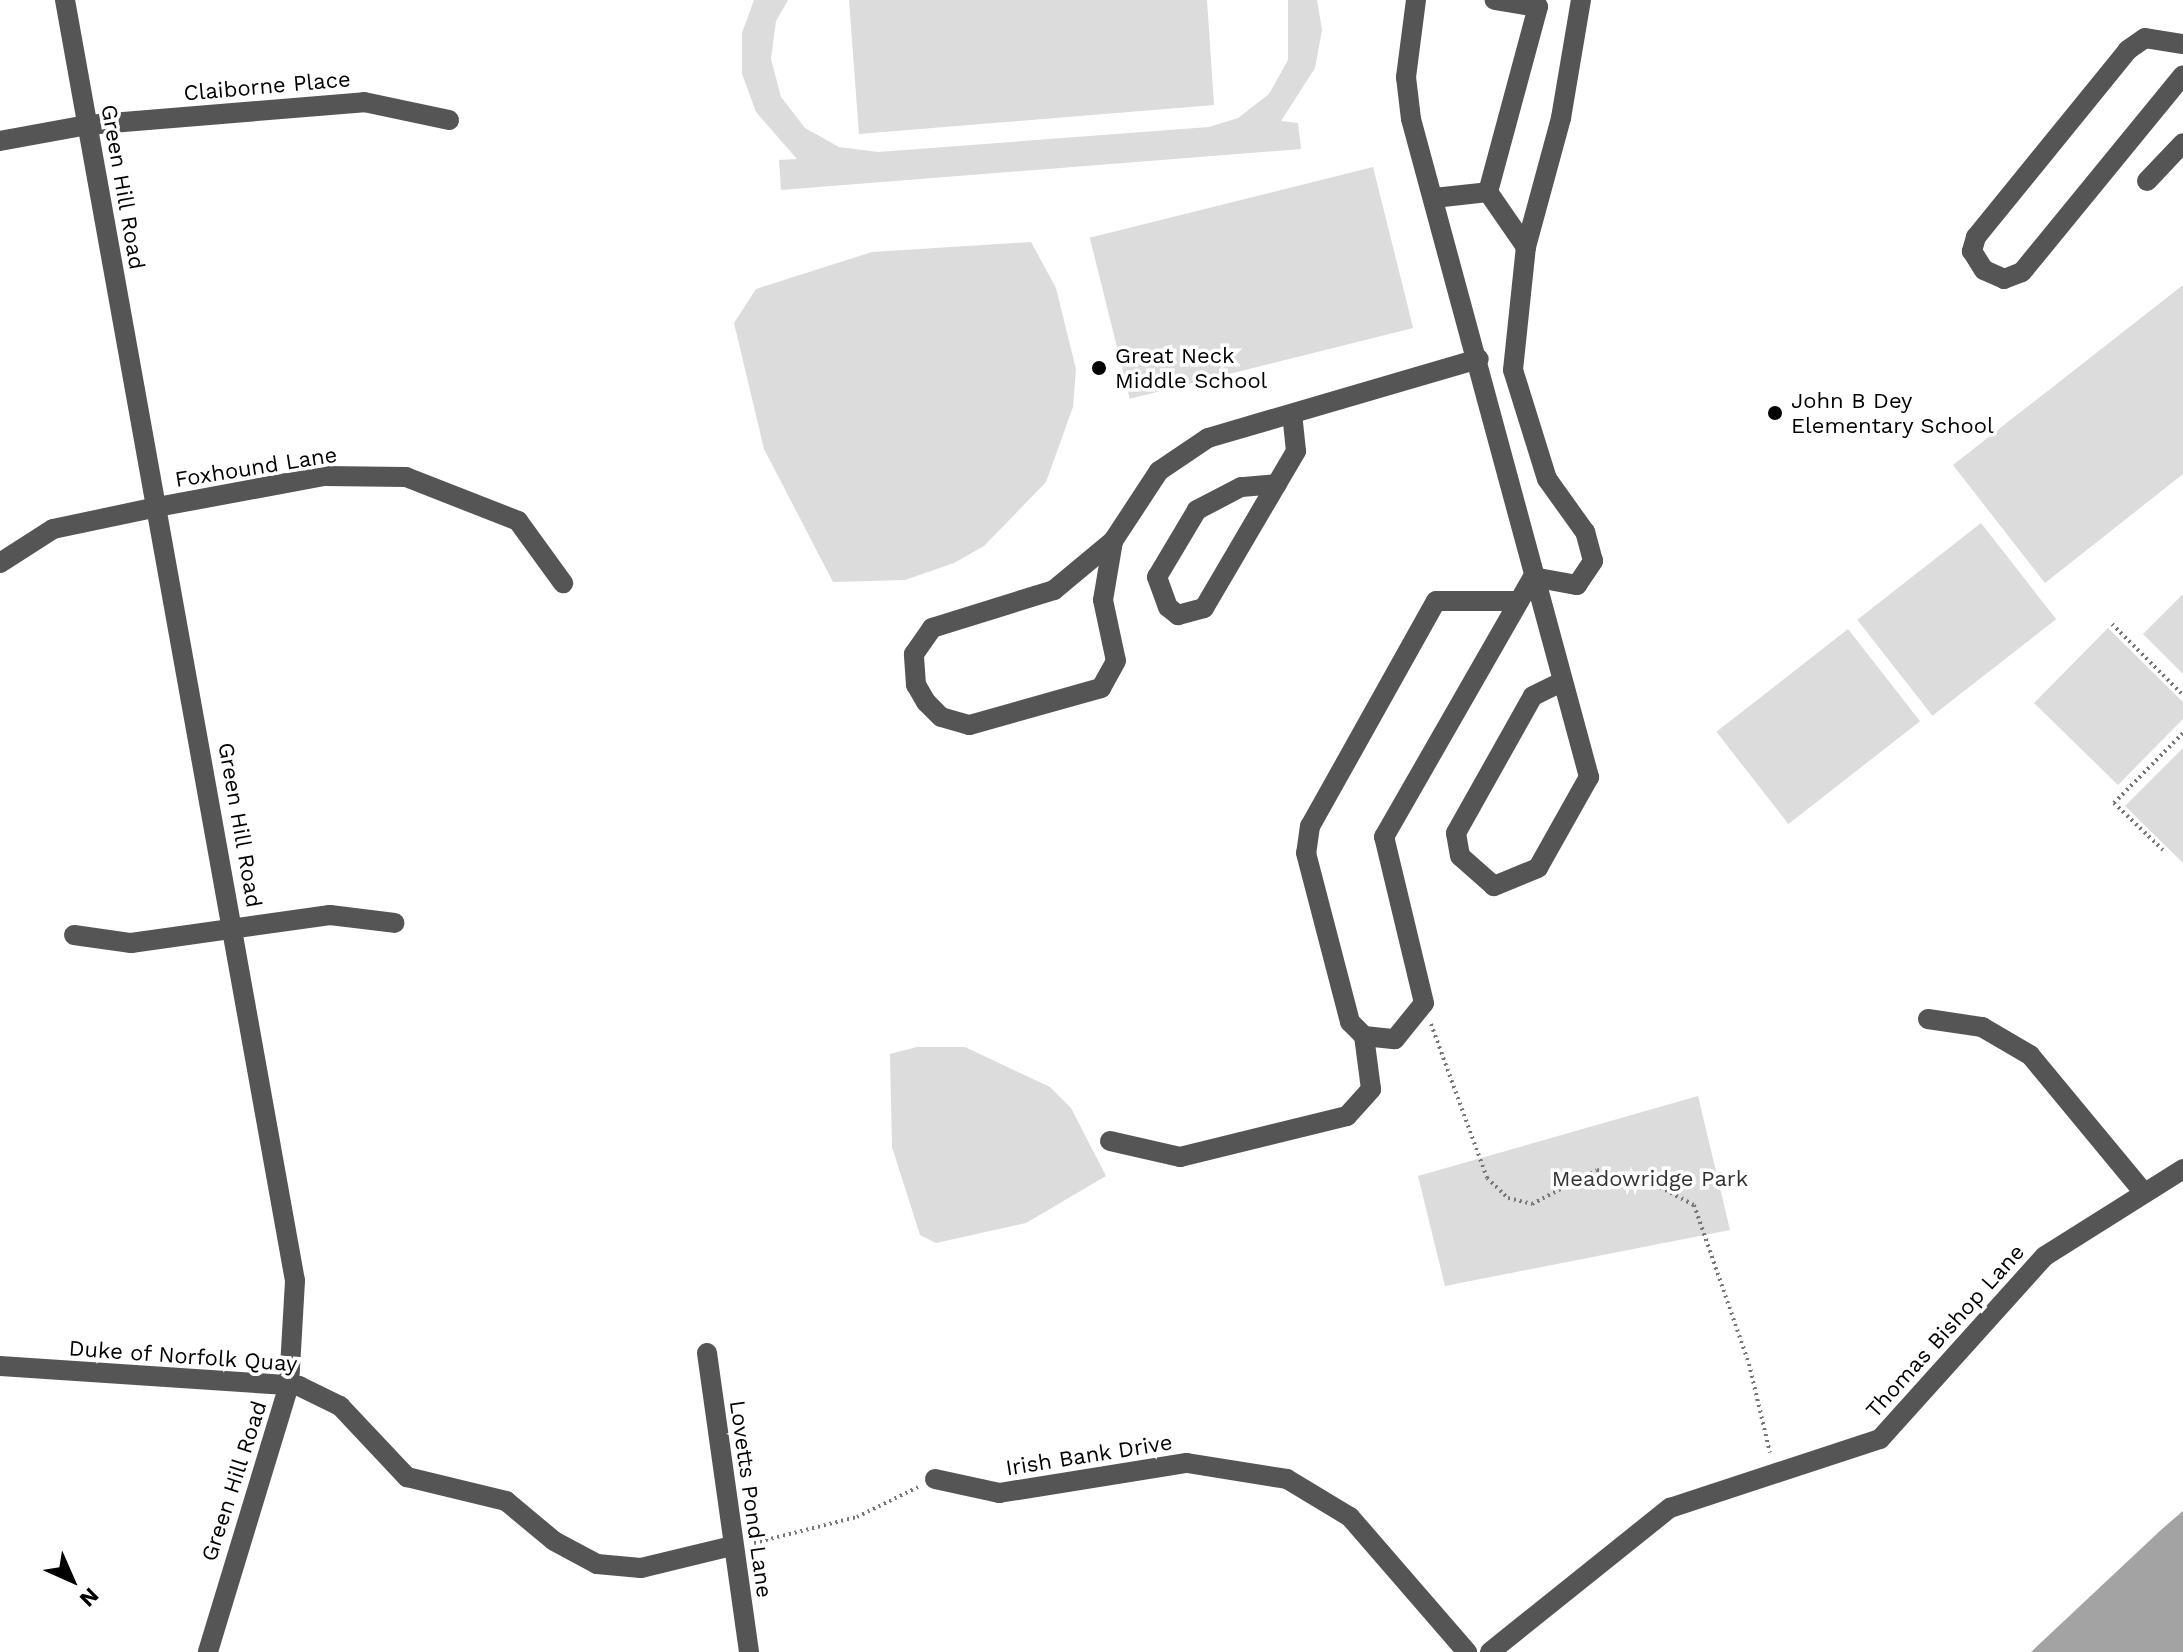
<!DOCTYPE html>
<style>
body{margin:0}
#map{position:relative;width:2183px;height:1652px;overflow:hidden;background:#fff;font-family:"Work Sans",sans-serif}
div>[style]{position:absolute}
.green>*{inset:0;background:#dcdcdc;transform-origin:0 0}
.water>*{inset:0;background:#a3a3a3}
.path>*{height:4px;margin-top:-2px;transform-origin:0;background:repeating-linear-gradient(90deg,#777 0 2px,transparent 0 6px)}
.minor>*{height:20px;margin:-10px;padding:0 10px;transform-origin:10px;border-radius:10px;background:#555}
.dots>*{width:22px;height:22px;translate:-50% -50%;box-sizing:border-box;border:4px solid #fff;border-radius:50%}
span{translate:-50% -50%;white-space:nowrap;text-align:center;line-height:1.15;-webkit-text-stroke:7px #fff;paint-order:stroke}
.street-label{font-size:22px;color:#000}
.poi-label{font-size:22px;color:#000}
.left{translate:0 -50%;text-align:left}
.park-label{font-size:22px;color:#333}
.north{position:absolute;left:32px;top:1540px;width:80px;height:80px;-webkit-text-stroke:6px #fff;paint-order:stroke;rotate:135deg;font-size:22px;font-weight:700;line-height:32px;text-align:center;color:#000}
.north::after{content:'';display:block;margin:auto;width:28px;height:36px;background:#000;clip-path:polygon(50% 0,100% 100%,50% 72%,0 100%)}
</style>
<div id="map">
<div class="green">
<i style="clip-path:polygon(754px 0,788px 0,776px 21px,771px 59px,781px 97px,805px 128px,839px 147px,878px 152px,1209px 127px,1238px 118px,1269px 94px,1288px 60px,1288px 0,1317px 0,1322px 30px,1315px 68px,1281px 121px,1298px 123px,1301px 149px,781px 190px,779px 160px,797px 159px,756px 112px,742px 74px,742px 33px)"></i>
<i style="clip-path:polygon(849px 0,1207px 0,1214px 105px,859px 134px)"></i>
<i style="left:1373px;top:167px;width:166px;height:292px;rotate:76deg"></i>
<i style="clip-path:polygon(1031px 242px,1056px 288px,1076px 369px,1073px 407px,1046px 482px,984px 546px,954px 563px,905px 580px,833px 582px,764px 449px,734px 323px,756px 289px,872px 252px)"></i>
<i style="clip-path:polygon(2183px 285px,2183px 474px,2045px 583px,1953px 465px)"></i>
<i style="left:1981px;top:523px;width:122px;height:157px;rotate:52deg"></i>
<i style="clip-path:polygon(2183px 594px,2183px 674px,2143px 634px)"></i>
<i style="clip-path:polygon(2108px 628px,2183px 702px,2183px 719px,2118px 785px,2034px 703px)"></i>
<i style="left:1848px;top:629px;width:117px;height:167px;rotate:52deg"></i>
<i style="clip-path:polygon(2183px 748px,2183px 863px,2125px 806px)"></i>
<i style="clip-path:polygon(917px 1047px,965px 1047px,1050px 1087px,1071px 1108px,1106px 1176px,1026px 1223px,936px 1243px,920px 1235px,892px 1147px,890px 1054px)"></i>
<i style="clip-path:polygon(1698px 1096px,1730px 1230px,1445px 1286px,1418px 1176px)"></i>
</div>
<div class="water">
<i style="clip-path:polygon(2183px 1511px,2183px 1652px,2031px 1652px,2162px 1529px)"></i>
</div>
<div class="path">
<i style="left:2112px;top:624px;width:100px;rotate:45deg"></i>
<i style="left:2163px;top:850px;width:68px;rotate:-136.2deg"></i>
<i style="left:2114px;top:803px;width:98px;rotate:-45.4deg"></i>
<i style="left:1431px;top:1024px;width:164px;rotate:70deg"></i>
<i style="left:1487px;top:1178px;width:29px;rotate:44deg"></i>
<i style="left:1508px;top:1198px;width:25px;rotate:14deg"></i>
<i style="left:1532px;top:1204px;width:73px;rotate:-27.6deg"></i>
<i style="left:1597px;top:1170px;width:48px;rotate:10.8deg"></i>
<i style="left:1644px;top:1179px;width:56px;rotate:27.5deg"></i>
<i style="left:1694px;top:1205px;width:168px;rotate:70.9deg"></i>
<i style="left:1749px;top:1364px;width:91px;rotate:76.7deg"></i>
<i style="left:754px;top:1543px;width:106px;rotate:-14.2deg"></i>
<i style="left:857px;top:1517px;width:68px;rotate:-26.2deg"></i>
</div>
<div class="minor">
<i style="left:65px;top:0;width:1301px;rotate:79.82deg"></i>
<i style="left:295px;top:1281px;width:104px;rotate:93.3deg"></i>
<i style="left:289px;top:1385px;width:279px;rotate:106.9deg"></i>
<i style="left:1416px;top:0;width:78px;rotate:97.4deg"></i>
<i style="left:1406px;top:77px;width:42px;rotate:83.2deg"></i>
<i style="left:1411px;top:119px;width:682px;rotate:74.86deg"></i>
<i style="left:1589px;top:777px;width:104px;rotate:119.3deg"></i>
<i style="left:1538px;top:868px;width:48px;rotate:157.8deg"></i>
<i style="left:1494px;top:886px;width:45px;rotate:-138.6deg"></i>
<i style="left:1460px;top:856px;width:23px;rotate:-100deg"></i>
<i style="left:1456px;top:833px;width:157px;rotate:-60.7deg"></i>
<i style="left:1533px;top:696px;width:30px;rotate:-26deg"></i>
<i style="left:2183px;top:44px;width:38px;rotate:-171deg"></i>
<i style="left:2145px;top:38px;width:21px;rotate:145deg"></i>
<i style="left:2128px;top:50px;width:241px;rotate:129.1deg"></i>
<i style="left:1976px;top:237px;width:15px;rotate:106deg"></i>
<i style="left:1972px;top:251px;width:22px;rotate:58deg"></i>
<i style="left:1984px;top:270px;width:22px;rotate:24deg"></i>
<i style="left:2004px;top:279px;width:19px;rotate:-21deg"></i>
<i style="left:2022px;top:272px;width:254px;rotate:-50.7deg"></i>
<i style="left:0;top:141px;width:88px;rotate:-10.4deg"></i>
<i style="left:87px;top:125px;width:278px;rotate:-4.7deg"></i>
<i style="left:364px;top:102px;width:87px;rotate:12deg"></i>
<i style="left:2147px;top:181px;width:52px;rotate:-46.5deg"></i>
<i style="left:1488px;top:192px;width:67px;rotate:55.4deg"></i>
<i style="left:1434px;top:198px;width:54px;rotate:-6.3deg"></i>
<i style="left:1488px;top:192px;width:192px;rotate:-74.9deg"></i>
<i style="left:1538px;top:7px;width:44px;rotate:-170.8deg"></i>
<i style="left:1277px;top:484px;width:36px;rotate:175deg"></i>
<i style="left:1241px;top:487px;width:50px;rotate:152.4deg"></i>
<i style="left:1197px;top:510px;width:78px;rotate:120.8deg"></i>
<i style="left:1157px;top:577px;width:32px;rotate:70deg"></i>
<i style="left:1168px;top:607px;width:13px;rotate:39deg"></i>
<i style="left:1178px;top:615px;width:27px;rotate:-15deg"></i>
<i style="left:1204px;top:608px;width:182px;rotate:-59.6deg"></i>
<i style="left:1296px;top:451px;width:37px;rotate:-96deg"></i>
<i style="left:1113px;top:541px;width:60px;rotate:99.6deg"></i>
<i style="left:1103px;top:600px;width:62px;rotate:78deg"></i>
<i style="left:1116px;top:661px;width:31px;rotate:119deg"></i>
<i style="left:1101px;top:688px;width:137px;rotate:164.3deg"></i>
<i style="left:969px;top:725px;width:29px;rotate:-164deg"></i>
<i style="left:941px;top:717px;width:21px;rotate:-135deg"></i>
<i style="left:926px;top:702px;width:20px;rotate:-120deg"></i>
<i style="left:916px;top:685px;width:31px;rotate:-94deg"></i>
<i style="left:914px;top:654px;width:32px;rotate:-55deg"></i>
<i style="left:932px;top:628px;width:128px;rotate:-17.3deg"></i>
<i style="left:1054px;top:590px;width:77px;rotate:-39.7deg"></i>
<i style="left:1113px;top:541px;width:84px;rotate:-56.7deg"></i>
<i style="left:1159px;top:471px;width:59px;rotate:-34deg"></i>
<i style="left:1208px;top:438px;width:282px;rotate:-16.3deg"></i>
<i style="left:0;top:563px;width:63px;rotate:-32.7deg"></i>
<i style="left:53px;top:529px;width:106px;rotate:-11.9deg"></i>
<i style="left:157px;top:507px;width:170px;rotate:-10.5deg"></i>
<i style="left:324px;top:476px;width:82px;rotate:0.7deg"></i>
<i style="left:406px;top:477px;width:120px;rotate:21.4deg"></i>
<i style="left:518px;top:521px;width:77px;rotate:54deg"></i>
<i style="left:1519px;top:601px;width:83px;rotate:180deg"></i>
<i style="left:1436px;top:601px;width:258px;rotate:119.2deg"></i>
<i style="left:1310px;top:826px;width:27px;rotate:98deg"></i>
<i style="left:1306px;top:853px;width:175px;rotate:75.4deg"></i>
<i style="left:1350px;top:1022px;width:20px;rotate:45deg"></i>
<i style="left:1364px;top:1036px;width:31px;rotate:6deg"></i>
<i style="left:1395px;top:1039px;width:46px;rotate:-51.1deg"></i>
<i style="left:1424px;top:1003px;width:171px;rotate:-103.5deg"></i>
<i style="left:1384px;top:837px;width:300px;rotate:-60.2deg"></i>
<i style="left:1533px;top:577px;width:45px;rotate:10.3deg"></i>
<i style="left:1577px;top:585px;width:29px;rotate:-56deg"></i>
<i style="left:1593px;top:561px;width:30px;rotate:-105deg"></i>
<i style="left:1585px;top:532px;width:65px;rotate:-125.6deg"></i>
<i style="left:1547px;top:479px;width:114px;rotate:-107.3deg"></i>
<i style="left:1513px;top:370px;width:124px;rotate:-84deg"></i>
<i style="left:1526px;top:247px;width:134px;rotate:-74.8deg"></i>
<i style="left:1561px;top:118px;width:120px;rotate:-80.4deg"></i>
<i style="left:74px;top:935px;width:58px;rotate:8deg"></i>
<i style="left:131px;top:943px;width:201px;rotate:-8deg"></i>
<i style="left:330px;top:915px;width:65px;rotate:7deg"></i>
<i style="left:1928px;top:1019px;width:55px;rotate:8.4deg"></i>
<i style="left:1982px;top:1027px;width:56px;rotate:30.3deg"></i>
<i style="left:2030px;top:1055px;width:179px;rotate:50.4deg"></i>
<i style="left:1110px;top:1141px;width:72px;rotate:12.9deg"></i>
<i style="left:1180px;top:1157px;width:172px;rotate:-13.8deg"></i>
<i style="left:1347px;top:1116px;width:36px;rotate:-48deg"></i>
<i style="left:1371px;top:1089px;width:53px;rotate:-97.5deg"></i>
<i style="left:707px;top:1353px;width:302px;rotate:82deg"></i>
<i style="left:0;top:1366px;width:300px;rotate:3.8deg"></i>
<i style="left:299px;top:1386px;width:46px;rotate:26deg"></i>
<i style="left:340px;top:1406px;width:98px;rotate:46.7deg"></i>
<i style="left:407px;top:1477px;width:102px;rotate:13.6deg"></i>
<i style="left:506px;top:1501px;width:62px;rotate:39.8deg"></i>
<i style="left:554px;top:1541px;width:49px;rotate:28.1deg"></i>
<i style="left:597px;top:1564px;width:44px;rotate:5.2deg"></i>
<i style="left:641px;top:1568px;width:94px;rotate:-13.6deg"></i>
<i style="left:935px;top:1479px;width:66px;rotate:12.3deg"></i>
<i style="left:999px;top:1493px;width:190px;rotate:-9.1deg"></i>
<i style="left:1187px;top:1463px;width:101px;rotate:9.1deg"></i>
<i style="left:1287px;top:1479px;width:74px;rotate:31.1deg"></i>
<i style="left:1350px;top:1517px;width:179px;rotate:49.1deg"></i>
<i style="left:1490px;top:1652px;width:231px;rotate:-38.7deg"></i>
<i style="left:1670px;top:1508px;width:221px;rotate:-18.2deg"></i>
<i style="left:1880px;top:1439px;width:246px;rotate:-48deg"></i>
<i style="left:2045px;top:1256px;width:163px;rotate:-32.2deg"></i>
</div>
<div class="dots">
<i style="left:1099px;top:368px;background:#000"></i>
<i style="left:1775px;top:413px;background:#000"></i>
</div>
<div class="street-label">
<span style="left:267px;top:86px;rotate:-5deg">Claiborne Place</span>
<span style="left:123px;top:187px;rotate:80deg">Green Hill Road</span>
<span style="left:256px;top:467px;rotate:-9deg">Foxhound Lane</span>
<span style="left:240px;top:825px;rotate:80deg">Green Hill Road</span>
<span style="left:1945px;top:1331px;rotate:-48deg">Thomas Bishop Lane</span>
<span style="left:183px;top:1356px;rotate:4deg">Duke of Norfolk Quay</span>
<span style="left:1089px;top:1455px;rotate:-9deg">Irish Bank Drive</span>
<span style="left:234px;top:1481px;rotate:-72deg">Green Hill Road</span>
<span style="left:751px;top:1499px;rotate:82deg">Lovetts Pond Lane</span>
</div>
<div class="poi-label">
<span class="left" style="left:1115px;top:368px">Great Neck<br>Middle School</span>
<span class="left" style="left:1791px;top:413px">John B Dey<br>Elementary School</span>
</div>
<div class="park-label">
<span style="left:1650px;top:1179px">Meadowridge Park</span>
</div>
<div class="north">N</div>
</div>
